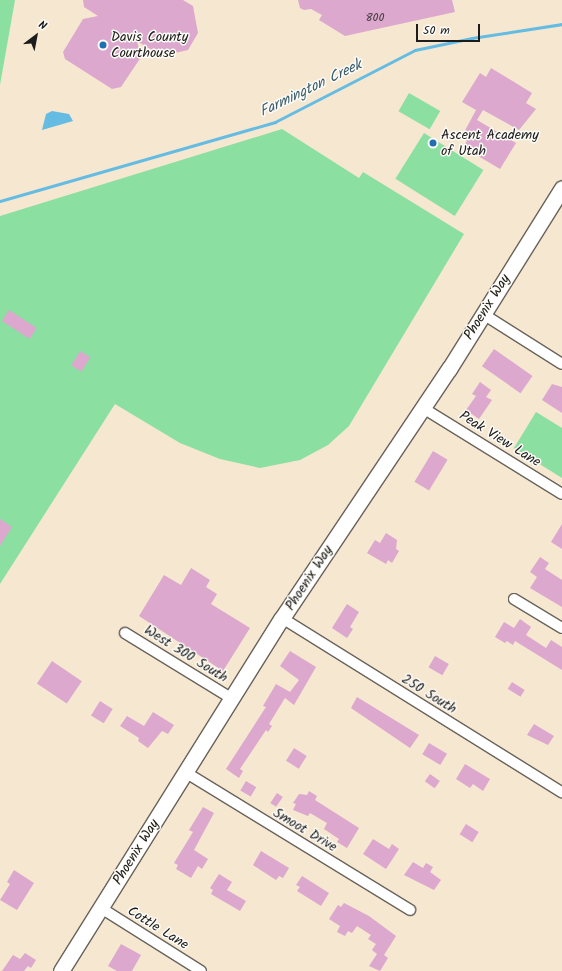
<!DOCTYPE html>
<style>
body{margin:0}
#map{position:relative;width:562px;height:971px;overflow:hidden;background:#f6e7d1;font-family:Kalam,sans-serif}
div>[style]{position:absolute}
.green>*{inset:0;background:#8adfa1;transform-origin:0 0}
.water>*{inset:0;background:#65bce2}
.stream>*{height:2.5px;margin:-1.25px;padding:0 1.25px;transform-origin:1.25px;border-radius:1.25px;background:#65bce2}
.building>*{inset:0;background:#dca8ce;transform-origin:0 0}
.roads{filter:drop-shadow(1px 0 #68635b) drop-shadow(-1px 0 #68635b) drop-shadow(0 1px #68635b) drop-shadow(0 -1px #68635b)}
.street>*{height:10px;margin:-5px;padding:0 5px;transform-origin:5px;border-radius:5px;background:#fff}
.secondary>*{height:15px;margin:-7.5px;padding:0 7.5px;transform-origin:7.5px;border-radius:7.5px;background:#fff}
.dots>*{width:11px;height:11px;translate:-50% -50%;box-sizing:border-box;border:2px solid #fdfcf7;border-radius:50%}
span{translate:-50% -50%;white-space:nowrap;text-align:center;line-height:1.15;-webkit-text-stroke:3px #fdfcf7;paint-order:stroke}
.number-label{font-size:12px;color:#4c3f48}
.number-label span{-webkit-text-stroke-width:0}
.poi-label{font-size:14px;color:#1c1c1c}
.left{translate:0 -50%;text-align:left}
.street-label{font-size:14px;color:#1c1c1c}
.water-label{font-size:15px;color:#395c6b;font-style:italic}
.north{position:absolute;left:16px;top:16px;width:40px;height:40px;-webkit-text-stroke:3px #fdfcf7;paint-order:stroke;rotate:32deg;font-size:11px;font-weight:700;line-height:16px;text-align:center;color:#1c1c1c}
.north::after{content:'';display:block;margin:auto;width:14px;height:18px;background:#1c1c1c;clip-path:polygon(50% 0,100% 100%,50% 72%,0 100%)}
.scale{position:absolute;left:416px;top:24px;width:64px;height:18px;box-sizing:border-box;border:2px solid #1c1c1c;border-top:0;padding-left:5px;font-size:12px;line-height:14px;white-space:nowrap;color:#1c1c1c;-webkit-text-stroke:3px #fdfcf7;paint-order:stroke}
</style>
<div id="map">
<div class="green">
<i style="clip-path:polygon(0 0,15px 0,0 85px)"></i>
<i style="left:409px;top:93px;width:36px;height:21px;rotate:30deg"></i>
<i style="clip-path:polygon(282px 129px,359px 178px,363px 172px,464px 234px,349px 426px,328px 445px,300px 460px,260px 468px,220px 459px,180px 443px,115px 404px,0 584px,0 216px)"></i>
<i style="left:424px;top:133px;width:70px;height:54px;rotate:32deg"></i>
<i style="clip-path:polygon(536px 412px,562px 428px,562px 478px,514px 448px)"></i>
</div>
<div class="water">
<i style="clip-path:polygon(52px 111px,69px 114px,73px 121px,42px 130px,46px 114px)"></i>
</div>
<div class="stream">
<i style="left:0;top:201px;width:286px;rotate:-16deg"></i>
<i style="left:275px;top:122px;width:157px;rotate:-27.2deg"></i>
<i style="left:415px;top:50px;width:58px;rotate:-11.9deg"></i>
<i style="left:472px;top:38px;width:91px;rotate:-8.8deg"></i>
</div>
<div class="building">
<i style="clip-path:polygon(83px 0,183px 0,193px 6px,198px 33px,188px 50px,161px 56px,137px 41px,141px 57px,121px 87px,112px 89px,65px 59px,63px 52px,83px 19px,98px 16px,84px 7px)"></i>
<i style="clip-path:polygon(298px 0,452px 0,455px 12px,345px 36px,319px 20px,322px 15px,311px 9px,304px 10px,300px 8px)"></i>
<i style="clip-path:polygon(491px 68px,532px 93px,526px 103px,536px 109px,519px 130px,483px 110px,477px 120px,516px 143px,500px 169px,463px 147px,467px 141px,461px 138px,476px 110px,462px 102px,480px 73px,486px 77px)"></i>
<i style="left:9px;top:310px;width:33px;height:13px;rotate:33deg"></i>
<i style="left:494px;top:349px;width:47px;height:21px;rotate:35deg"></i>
<i style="left:80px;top:351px;width:12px;height:17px;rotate:31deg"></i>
<i style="clip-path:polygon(480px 382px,491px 390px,486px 397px,492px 400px,479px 419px,466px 410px,476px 396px,472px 394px)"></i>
<i style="clip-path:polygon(552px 384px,562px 387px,562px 413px,542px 400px)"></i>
<i style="left:433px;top:451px;width:17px;height:36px;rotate:31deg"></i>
<i style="clip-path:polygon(0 519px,12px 527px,0 546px)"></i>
<i style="clip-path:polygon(562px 524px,562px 549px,551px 542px)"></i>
<i style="clip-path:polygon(386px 533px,397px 540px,396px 549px,399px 551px,392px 563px,388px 560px,386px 564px,367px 553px,375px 540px,380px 543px)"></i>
<i style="clip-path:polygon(540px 557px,549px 563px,545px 569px,562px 580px,562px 607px,530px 588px,537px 577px,530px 572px)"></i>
<i style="clip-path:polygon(191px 568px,210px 580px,206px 587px,217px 594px,211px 604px,250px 628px,223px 671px,139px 616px,164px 575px,181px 585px)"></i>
<i style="clip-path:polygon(347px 604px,359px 612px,350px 627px,353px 629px,347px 638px,332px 628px)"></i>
<i style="clip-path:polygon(520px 619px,531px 627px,526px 635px,546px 648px,551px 640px,562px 647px,562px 670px,515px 641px,513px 645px,507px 641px,505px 643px,495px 637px,504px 622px,514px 628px)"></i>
<i style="clip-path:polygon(290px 651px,316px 667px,294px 705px,285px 698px,269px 724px,272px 726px,268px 732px,266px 730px,240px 769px,243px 771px,239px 778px,226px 769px,266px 707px,263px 706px,276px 684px,290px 692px,299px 680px,280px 666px)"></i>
<i style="left:435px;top:656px;width:16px;height:13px;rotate:30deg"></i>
<i style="left:52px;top:661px;width:36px;height:27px;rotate:34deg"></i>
<i style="left:512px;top:682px;width:15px;height:8px;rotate:32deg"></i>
<i style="clip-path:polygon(357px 697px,419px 735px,410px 748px,351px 708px)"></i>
<i style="left:100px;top:701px;width:15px;height:17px;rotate:32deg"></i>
<i style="clip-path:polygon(153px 712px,174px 725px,168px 734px,162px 731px,148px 748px,138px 741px,139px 738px,120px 726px,127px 716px,144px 726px)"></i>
<i style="clip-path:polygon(534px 724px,554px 736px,548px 745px,527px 735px)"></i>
<i style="left:429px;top:743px;width:21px;height:13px;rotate:31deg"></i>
<i style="left:294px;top:748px;width:15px;height:15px;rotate:32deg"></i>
<i style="clip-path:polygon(465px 764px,490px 779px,483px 791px,473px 784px,470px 788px,456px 779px)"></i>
<i style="left:430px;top:774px;width:12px;height:9px;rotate:35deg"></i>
<i style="left:246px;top:781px;width:12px;height:11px;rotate:31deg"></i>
<i style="clip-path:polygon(309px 791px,317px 796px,315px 800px,359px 828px,347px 848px,337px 842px,339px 839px,324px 829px,327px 823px,310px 813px,308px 816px,293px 810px,296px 804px,293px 803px,299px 794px,307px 795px)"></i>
<i style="left:277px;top:793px;width:7px;height:12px;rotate:34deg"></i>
<i style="clip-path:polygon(203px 807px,214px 813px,194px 850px,208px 859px,202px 869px,198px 866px,191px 878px,176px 869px,178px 865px,174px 863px,193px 832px,189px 830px)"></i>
<i style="left:466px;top:824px;width:15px;height:12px;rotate:32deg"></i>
<i style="clip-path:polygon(373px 839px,389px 849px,392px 844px,399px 849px,386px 869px,363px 854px)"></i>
<i style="clip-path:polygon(261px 851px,289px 868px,283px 878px,279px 876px,276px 880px,253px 865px)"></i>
<i style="clip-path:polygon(413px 862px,423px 868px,426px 863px,433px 867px,430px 872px,441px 880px,434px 890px,404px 875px)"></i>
<i style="clip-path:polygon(14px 870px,34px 883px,17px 910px,0 900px,10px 884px,7px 882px)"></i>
<i style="clip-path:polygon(219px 874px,232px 882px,227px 890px,246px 901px,240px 911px,211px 894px,213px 890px,210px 888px)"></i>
<i style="clip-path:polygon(302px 876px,329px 893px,321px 906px,297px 891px,300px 887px,296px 885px)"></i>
<i style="clip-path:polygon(344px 903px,369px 916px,396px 936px,384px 955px,388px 958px,380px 971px,369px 966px,377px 954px,372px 950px,376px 944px,368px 939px,371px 935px,357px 926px,352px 933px,348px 931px,345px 936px,337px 932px,340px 926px,329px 919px,338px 905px,341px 907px)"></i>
<i style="clip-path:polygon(121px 944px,141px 955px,132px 971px,117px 971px,108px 966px)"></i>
<i style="clip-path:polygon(25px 953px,36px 960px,31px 968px,28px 966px,24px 971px,2px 971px,13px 955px,20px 959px)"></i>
</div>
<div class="roads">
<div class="street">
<i style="left:483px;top:314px;width:93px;rotate:32.3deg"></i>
<i style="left:423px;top:408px;width:163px;rotate:31.7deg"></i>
<i style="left:514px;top:599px;width:56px;rotate:31.1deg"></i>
<i style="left:282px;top:618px;width:330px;rotate:31.9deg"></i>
<i style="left:125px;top:633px;width:124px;rotate:31.5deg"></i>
<i style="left:185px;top:772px;width:264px;rotate:31.5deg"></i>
<i style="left:101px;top:908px;width:118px;rotate:32.2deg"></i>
</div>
<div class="secondary">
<i style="left:61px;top:971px;width:416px;rotate:-58deg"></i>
<i style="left:282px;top:618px;width:300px;rotate:-56.2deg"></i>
<i style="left:449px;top:369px;width:213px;rotate:-58deg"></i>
</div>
</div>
<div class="dots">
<i style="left:103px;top:45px;background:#1f6fb2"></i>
<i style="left:433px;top:143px;background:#1f6fb2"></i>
</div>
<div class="number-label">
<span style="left:375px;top:18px">800</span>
</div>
<div class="poi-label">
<span class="left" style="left:111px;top:45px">Davis County<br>Courthouse</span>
<span class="left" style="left:441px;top:143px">Ascent Academy<br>of Utah</span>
</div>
<div class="street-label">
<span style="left:487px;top:307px;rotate:-58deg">Phoenix Way</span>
<span style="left:500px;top:439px;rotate:32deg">Peak View Lane</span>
<span style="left:309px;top:578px;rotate:-57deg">Phoenix Way</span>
<span style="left:186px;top:654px;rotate:32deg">West 300 South</span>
<span style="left:429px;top:694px;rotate:32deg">250 South</span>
<span style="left:305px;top:830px;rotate:31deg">Smoot Drive</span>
<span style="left:136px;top:852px;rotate:-58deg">Phoenix Way</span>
<span style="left:158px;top:928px;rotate:32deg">Cottle Lane</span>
</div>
<div class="water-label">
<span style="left:311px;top:89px;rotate:-26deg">Farmington Creek</span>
</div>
<div class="north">N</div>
<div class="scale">50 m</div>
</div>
